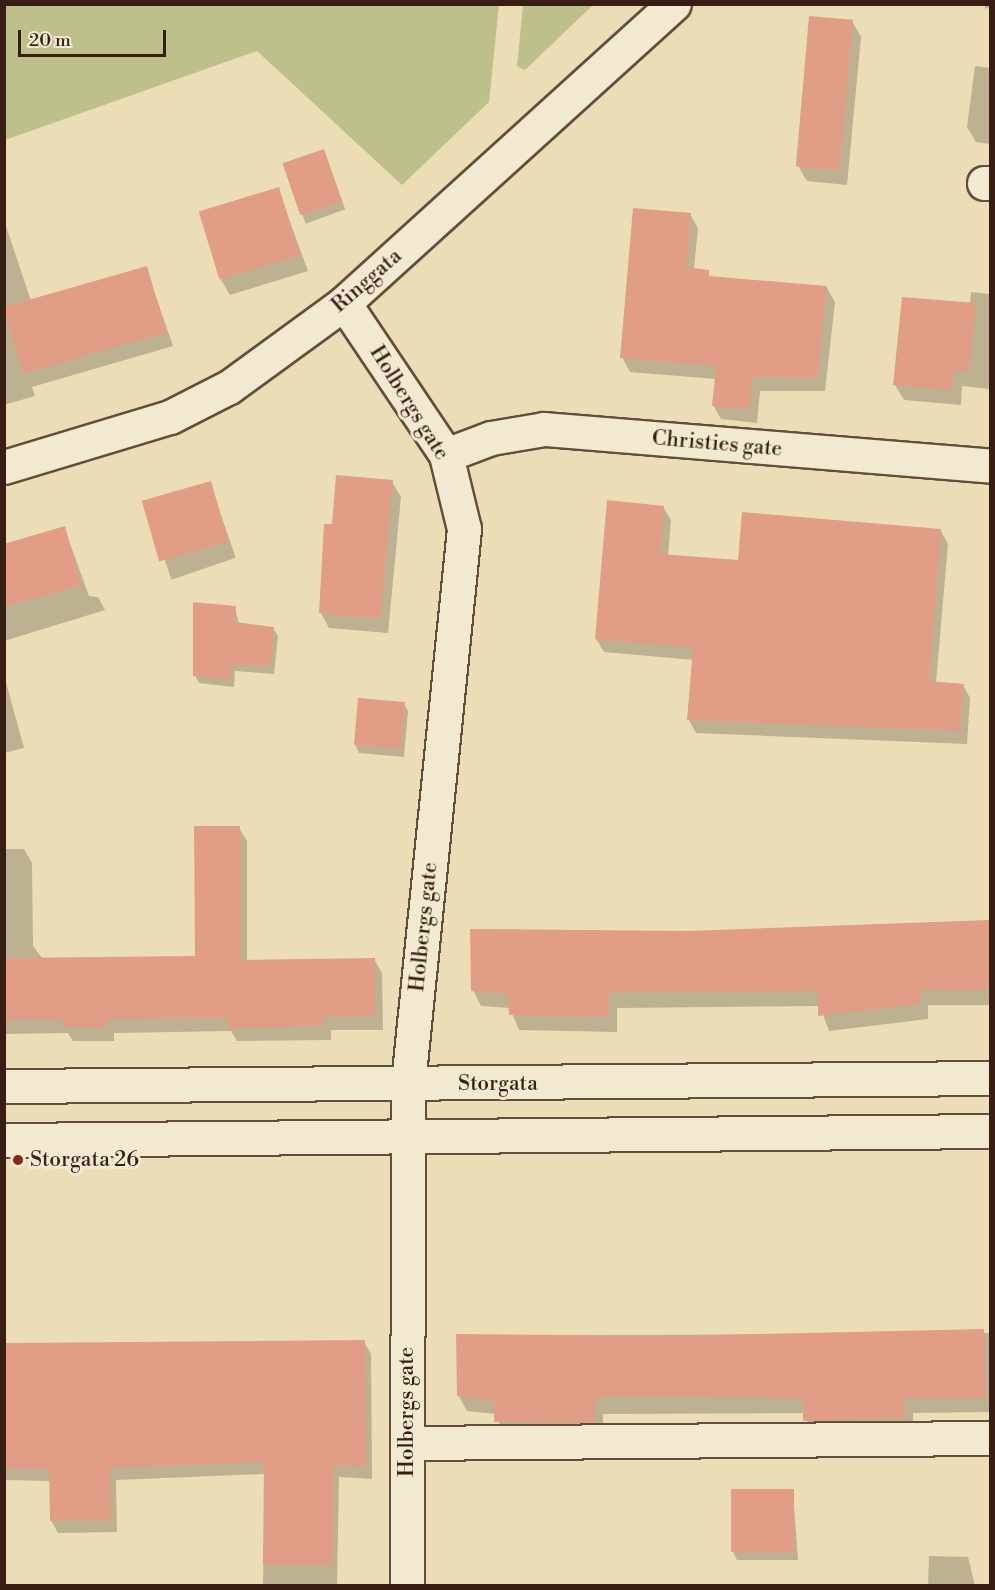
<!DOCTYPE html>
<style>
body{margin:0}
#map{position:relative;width:995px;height:1590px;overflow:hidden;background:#ebdeb6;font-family:"Libre Bodoni",serif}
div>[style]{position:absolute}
.green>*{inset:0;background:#bdc08a}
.shadow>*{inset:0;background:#0003;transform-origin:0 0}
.building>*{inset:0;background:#e29d86;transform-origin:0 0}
.roads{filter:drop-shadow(2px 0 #654d3c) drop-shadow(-2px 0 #654d3c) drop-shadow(0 2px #654d3c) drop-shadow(0 -2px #654d3c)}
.minor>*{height:33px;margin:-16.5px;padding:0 16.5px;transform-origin:16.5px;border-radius:16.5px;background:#f2ead0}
.dots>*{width:16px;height:16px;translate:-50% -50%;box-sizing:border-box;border:3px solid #f2ead0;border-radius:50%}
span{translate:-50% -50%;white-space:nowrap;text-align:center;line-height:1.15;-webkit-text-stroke:6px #f2ead0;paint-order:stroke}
.street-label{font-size:21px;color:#381d13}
.poi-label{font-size:21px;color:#381d13}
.left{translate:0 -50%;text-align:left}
.frame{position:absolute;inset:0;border:6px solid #381d13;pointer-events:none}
.scale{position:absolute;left:18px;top:30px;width:148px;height:27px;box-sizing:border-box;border:3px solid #381d13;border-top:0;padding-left:8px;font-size:18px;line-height:21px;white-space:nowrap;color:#381d13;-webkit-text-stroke:4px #f2ead0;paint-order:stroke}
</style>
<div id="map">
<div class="green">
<i style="clip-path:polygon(4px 5px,5px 4px,499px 5px,489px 102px,402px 185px,257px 51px,5px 140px)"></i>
<i style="clip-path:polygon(523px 5px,523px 4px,593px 5px,525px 70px,517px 66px)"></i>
</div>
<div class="shadow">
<i style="clip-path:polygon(983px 4px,990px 4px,990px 7px,986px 9px)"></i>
<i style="clip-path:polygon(852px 21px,861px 37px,847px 185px,807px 181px,798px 166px)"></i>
<i style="clip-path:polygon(975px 66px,990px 68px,990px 144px,976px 142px,967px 127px)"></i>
<i style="left:324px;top:151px;width:62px;height:42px;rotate:70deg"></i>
<i style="clip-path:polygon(278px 189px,308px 271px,230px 295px,221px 280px)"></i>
<i style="clip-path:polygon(690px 214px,698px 228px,694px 269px,712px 277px,827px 288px,835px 302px,825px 391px,760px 391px,757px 423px,721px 419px,713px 405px,716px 379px,630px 372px,622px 357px)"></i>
<i style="clip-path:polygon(4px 220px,31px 301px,146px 268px,173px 346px,32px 387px,35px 396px,4px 405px)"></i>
<i style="clip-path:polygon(971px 292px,990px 294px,990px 389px,962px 386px,961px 405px,904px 400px,895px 385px,970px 304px)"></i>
<i style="clip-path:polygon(392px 482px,401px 497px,388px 633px,329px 628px,321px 613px,333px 526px)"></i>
<i style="left:210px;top:483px;width:79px;height:68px;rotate:71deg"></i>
<i style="clip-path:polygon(663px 507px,671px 520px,668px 556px,739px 561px,941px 531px,948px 544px,936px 683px,963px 685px,970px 698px,967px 744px,696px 733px,689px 720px,694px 660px,604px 652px,596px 639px)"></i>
<i style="clip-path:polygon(64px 527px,89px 596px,98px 597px,105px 610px,4px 641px,4px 545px)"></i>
<i style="clip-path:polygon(235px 608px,239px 624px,273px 628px,278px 636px,274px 674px,235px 671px,234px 687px,199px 683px,195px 676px)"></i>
<i style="clip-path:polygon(4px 675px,24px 748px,4px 753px)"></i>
<i style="clip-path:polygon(404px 704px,408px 711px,404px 757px,359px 753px,355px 745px)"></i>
<i style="clip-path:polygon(239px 828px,247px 841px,247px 961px,374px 959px,382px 973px,383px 1030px,331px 1030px,331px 1040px,237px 1041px,231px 1031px,114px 1033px,114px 1041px,73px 1041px,68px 1033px,4px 1034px,4px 849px,24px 849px,32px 863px,33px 946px,43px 959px,196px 958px)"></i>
<i style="clip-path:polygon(990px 921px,990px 1005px,928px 1005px,928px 1019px,829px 1031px,820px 1006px,617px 1008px,617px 1032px,519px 1030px,510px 1008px,481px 1006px,473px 990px,687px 932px)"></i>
<i style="clip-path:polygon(990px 1333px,990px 1412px,913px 1413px,913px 1433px,813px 1436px,804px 1413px,603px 1414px,603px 1437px,505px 1437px,496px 1414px,467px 1411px,458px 1395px,458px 1336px)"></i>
<i style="clip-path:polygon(364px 1342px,371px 1354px,372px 1479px,339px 1477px,337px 1586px,263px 1586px,265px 1474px,116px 1480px,117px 1532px,58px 1533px,51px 1520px,50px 1481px,4px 1480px,4px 1344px)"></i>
<i style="clip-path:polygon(793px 1491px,798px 1560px,737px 1560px,733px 1552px)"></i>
<i style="clip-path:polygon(929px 1556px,968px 1557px,975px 1586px,928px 1586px)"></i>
</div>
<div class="building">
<i style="left:809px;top:16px;width:44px;height:151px;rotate:5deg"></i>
<i style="left:324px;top:149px;width:55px;height:44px;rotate:71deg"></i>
<i style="left:279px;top:187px;width:71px;height:84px;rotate:73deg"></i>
<i style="clip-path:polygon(633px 208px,691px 213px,686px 267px,709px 270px,709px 276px,827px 286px,817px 378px,752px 377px,749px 409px,712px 406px,716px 366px,620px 358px)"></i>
<i style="left:147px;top:266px;width:69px;height:149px;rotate:74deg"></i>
<i style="clip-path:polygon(902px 297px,976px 303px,969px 373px,954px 371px,952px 390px,893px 385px)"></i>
<i style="clip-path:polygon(336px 475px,393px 480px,380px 619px,319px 613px,324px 524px,332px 524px)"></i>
<i style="left:211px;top:481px;width:63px;height:72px;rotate:74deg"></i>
<i style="clip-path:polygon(607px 500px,664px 506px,660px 554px,738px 560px,742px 512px,941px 529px,929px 681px,964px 684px,960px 731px,687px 720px,693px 648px,595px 639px)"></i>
<i style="clip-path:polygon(65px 526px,81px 585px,4px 607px,4px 544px)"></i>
<i style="clip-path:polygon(193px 602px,236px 606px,235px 622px,274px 627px,270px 667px,232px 664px,230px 680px,193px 676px)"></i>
<i style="left:358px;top:698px;width:47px;height:47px;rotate:5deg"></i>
<i style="clip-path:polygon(194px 826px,240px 826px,240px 960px,375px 958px,375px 1016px,323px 1017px,323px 1026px,228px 1028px,228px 1018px,107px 1019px,107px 1027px,63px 1028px,63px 1019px,4px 1020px,4px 958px,195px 956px)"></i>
<i style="clip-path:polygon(990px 920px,990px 990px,920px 990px,920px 1004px,818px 1016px,818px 991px,617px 992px,609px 993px,609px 1017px,509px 1015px,508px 994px,471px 991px,470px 929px,687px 931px)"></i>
<i style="clip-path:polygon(984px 1329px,986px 1398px,905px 1398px,905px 1418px,803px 1421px,803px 1398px,603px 1396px,595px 1399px,595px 1423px,494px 1422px,494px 1400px,457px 1396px,456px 1334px,674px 1336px)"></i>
<i style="clip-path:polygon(365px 1340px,366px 1467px,333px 1466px,333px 1565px,263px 1565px,264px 1462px,110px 1468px,111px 1520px,50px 1521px,49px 1469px,4px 1468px,4px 1343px)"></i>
<i style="left:794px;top:1489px;width:63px;height:63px;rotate:90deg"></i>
</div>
<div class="roads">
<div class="minor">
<i style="left:984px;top:183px;width:6px"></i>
<i style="left:344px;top:303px;width:183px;rotate:56.1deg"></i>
<i style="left:446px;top:455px;width:76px;rotate:76.3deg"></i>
<i style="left:464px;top:529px;width:557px;rotate:95.77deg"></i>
<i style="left:408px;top:1083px;width:503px;rotate:90.11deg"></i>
<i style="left:446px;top:455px;width:48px;rotate:-20.7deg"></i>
<i style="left:491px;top:438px;width:54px;rotate:-9.6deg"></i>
<i style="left:544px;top:429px;width:448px;rotate:4.7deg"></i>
<i style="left:4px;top:467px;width:173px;rotate:-16.8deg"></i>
<i style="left:170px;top:417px;width:66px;rotate:-27deg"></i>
<i style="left:229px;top:387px;width:142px;rotate:-36.1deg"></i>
<i style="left:344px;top:303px;width:445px;rotate:-42.2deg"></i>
<i style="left:4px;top:1086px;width:986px;rotate:-0.46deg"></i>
<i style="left:4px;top:1140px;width:986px;rotate:-0.52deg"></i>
<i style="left:407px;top:1443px;width:583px;rotate:-0.49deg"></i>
</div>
</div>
<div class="dots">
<i style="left:18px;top:1160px;background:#8f2418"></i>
</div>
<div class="street-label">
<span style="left:367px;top:281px;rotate:-41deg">Ringgata</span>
<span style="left:409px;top:403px;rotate:58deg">Holbergs gate</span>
<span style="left:717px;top:444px;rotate:5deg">Christies gate</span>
<span style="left:424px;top:927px;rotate:-84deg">Holbergs gate</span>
<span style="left:498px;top:1084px">Storgata</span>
<span style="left:407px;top:1412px;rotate:-90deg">Holbergs gate</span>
</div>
<div class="poi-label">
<span class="left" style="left:30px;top:1160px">Storgata 26</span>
</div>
<div class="frame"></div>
<div class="scale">20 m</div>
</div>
